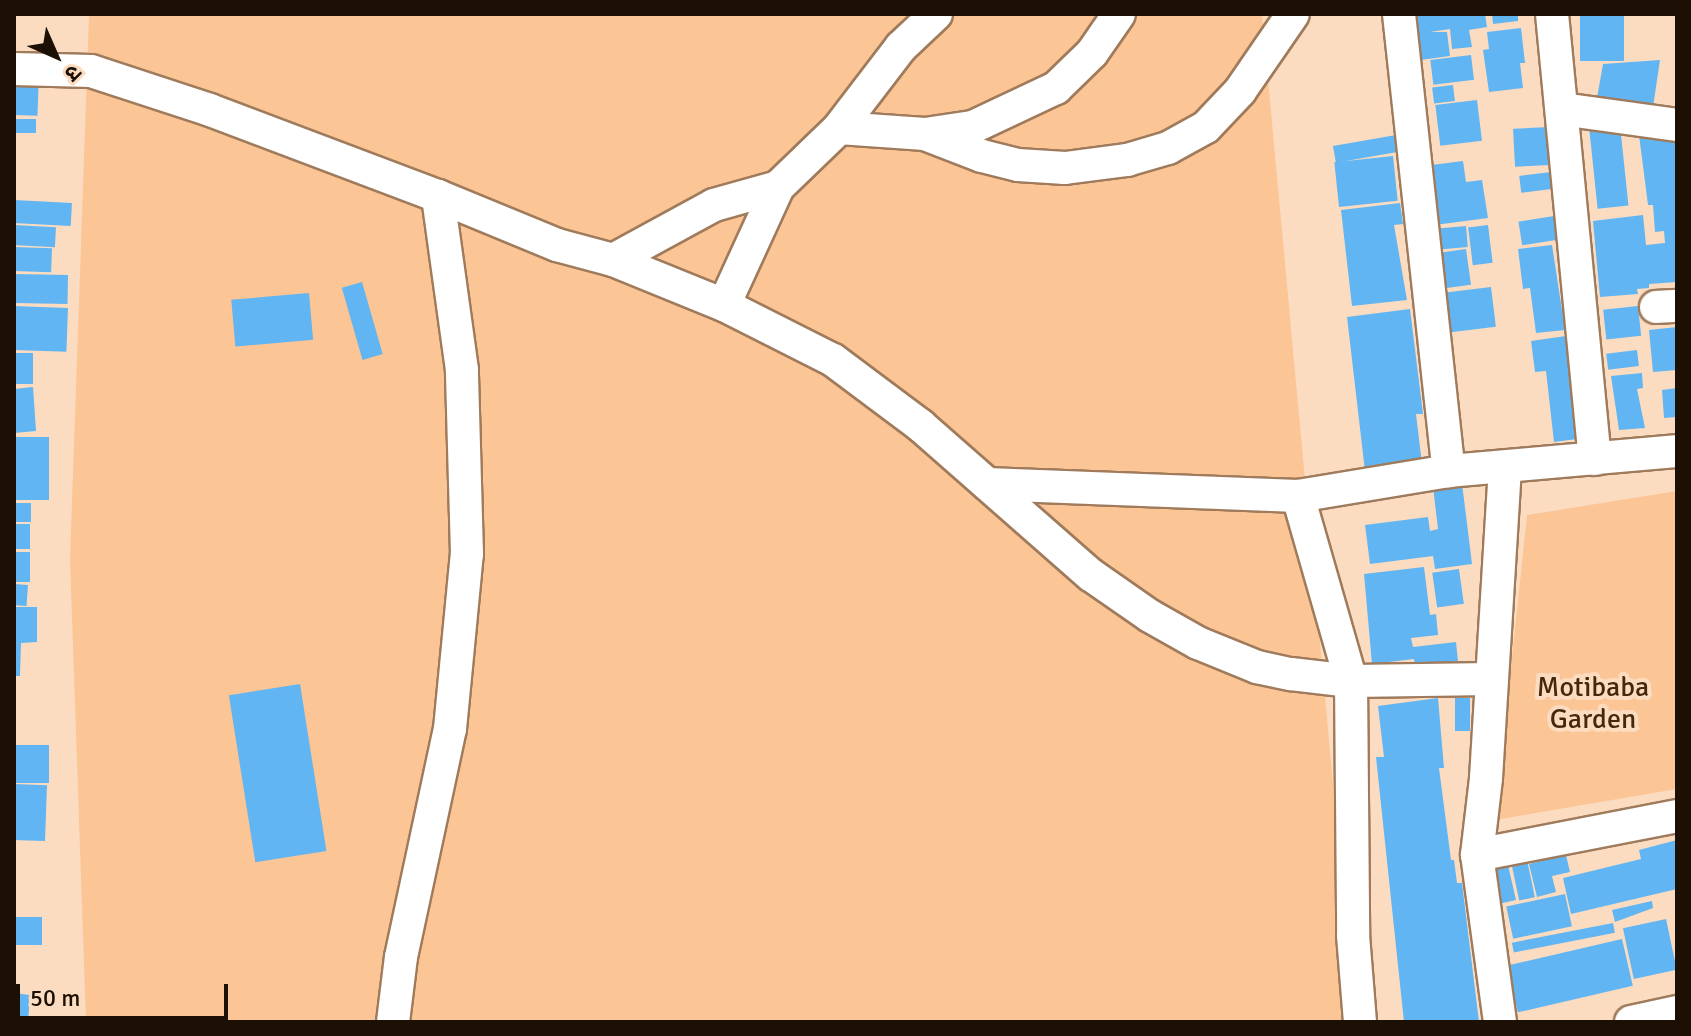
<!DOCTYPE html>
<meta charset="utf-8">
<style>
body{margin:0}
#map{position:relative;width:1691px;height:1036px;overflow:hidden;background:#fcdcc1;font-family:Signika,"Noto Sans Devanagari",sans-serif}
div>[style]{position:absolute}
.green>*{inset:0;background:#fcc595}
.building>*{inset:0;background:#60b5f2;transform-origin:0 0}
.roads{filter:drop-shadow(2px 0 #9f7b5c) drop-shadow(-2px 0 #9f7b5c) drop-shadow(0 2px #9f7b5c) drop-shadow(0 -2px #9f7b5c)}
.street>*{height:32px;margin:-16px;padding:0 16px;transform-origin:16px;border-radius:16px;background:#fff}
span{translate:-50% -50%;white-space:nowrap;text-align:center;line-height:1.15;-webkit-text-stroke:8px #fcdcc1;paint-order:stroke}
.park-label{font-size:28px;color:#45280b}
.frame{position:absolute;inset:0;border:16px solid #1c0f04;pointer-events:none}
.north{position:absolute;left:16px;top:16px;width:80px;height:80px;-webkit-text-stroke:6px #fcdcc1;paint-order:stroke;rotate:135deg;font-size:22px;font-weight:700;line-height:32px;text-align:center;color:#1c0f04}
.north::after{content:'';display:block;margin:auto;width:28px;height:36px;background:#1c0f04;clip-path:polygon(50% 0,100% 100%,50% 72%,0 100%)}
.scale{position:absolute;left:16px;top:984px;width:212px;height:36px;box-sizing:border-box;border:4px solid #1c0f04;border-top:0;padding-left:10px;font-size:24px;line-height:28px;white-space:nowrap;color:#1c0f04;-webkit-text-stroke:6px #fcdcc1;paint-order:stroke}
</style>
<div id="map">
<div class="green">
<i style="clip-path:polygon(89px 14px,1262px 14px,1355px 1022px,86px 1022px,70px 559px)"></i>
<i style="clip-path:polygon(1677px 491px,1677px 789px,1495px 820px,1527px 515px)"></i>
</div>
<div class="building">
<i style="clip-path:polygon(1406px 14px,1485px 14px,1487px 27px,1469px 30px,1472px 47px,1452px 49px,1450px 29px,1430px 32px,1447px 32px,1450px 56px,1413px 61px)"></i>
<i style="clip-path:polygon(1492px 14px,1518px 14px,1518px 21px,1493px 24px)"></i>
<i style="left:1580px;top:14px;width:44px;height:47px"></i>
<i style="clip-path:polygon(1521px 28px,1525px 63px,1520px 63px,1523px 88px,1489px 92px,1483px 50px,1489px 49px,1487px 32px)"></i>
<i style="left:1471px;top:55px;width:25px;height:41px;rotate:83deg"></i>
<i style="clip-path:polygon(1660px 60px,1653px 107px,1597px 98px,1603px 64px)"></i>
<i style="left:14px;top:72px;width:25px;height:43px;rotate:2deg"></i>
<i style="left:1453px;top:85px;width:16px;height:21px;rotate:83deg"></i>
<i style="left:1477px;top:100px;width:41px;height:42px;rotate:83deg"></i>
<i style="left:14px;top:119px;width:22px;height:14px"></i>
<i style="left:1620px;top:125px;width:81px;height:31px;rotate:84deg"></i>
<i style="left:1548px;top:127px;width:38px;height:35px;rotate:87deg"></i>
<i style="clip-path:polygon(1677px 131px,1677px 282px,1649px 284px,1649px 288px,1637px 289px,1638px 294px,1600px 297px,1593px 221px,1643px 215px,1646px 245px,1665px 243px,1664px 231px,1655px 232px,1653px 205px,1648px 205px,1639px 135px)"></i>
<i style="left:1396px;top:135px;width:17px;height:64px;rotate:80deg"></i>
<i style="left:1393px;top:156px;width:45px;height:59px;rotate:84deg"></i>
<i style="clip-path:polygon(1463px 161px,1466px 182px,1482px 180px,1488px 218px,1427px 226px,1424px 166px)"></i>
<i style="left:1551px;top:172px;width:17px;height:32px;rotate:83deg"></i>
<i style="left:14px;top:200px;width:58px;height:23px;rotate:3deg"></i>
<i style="clip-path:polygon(1400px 203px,1403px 224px,1394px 225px,1407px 300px,1352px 306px,1341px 210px)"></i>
<i style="left:1554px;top:216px;width:24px;height:36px;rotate:81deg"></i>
<i style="left:14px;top:225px;width:42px;height:20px;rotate:3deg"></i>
<i style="left:1488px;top:225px;width:38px;height:20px;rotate:83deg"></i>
<i style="left:1466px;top:226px;width:21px;height:37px;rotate:85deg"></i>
<i style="clip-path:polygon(1552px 245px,1565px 330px,1536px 333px,1530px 288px,1523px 289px,1518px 249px)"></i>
<i style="left:14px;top:247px;width:38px;height:24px;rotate:2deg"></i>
<i style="left:1466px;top:249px;width:36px;height:32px;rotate:82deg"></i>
<i style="left:14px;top:274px;width:54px;height:29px;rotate:1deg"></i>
<i style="left:362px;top:282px;width:75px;height:21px;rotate:74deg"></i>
<i style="left:1491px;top:287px;width:40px;height:58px;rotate:83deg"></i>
<i style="left:309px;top:293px;width:47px;height:78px;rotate:85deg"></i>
<i style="left:14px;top:306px;width:54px;height:44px;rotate:2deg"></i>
<i style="left:1638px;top:306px;width:30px;height:35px;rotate:84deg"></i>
<i style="clip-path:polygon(1410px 309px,1423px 414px,1416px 414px,1422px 464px,1365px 471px,1347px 317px)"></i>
<i style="clip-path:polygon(1677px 327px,1677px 370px,1653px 372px,1649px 330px)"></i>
<i style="clip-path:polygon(1566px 336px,1577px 439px,1554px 442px,1546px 371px,1535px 372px,1531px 341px)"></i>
<i style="left:1637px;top:350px;width:16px;height:31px;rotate:83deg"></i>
<i style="left:14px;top:353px;width:19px;height:31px"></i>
<i style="clip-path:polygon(1642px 373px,1643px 388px,1637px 389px,1645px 428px,1619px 430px,1611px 376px)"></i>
<i style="clip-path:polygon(33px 387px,36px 431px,14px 433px,14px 389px)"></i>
<i style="clip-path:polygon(1677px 388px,1677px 417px,1664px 418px,1662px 390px)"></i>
<i style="left:14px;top:437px;width:35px;height:63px"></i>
<i style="clip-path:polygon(1461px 475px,1472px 564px,1435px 569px,1433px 556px,1370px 564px,1365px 525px,1428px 517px,1430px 531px,1438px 529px,1432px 478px)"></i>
<i style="left:14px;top:503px;width:17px;height:19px"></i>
<i style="left:14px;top:524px;width:16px;height:25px"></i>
<i style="left:14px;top:552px;width:16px;height:30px"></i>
<i style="clip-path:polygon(1424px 567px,1430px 615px,1436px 614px,1438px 635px,1411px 638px,1413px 647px,1456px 642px,1458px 661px,1415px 667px,1414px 659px,1372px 664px,1364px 574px)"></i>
<i style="left:1459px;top:569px;width:35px;height:27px;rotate:82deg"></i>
<i style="left:14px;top:584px;width:14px;height:21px;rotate:4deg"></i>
<i style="clip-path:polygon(14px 607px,37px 607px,37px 642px,21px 643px,20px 676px,14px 676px)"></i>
<i style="left:300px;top:684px;width:169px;height:72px;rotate:81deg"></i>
<i style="clip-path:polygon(1438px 698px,1444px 768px,1439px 768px,1451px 860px,1454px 860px,1457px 883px,1462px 883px,1479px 1022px,1404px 1022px,1376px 757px,1384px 757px,1378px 706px)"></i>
<i style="left:1455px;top:698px;width:15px;height:33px"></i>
<i style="left:14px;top:745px;width:35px;height:38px"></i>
<i style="left:14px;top:784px;width:33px;height:56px;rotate:2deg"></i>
<i style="clip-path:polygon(1677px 840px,1677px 889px,1571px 914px,1563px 878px,1641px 859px,1639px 850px)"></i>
<i style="clip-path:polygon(1566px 855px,1570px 872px,1552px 876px,1556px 892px,1537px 897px,1529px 864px)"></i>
<i style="left:1527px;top:860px;width:38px;height:16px;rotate:78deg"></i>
<i style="left:1507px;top:861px;width:40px;height:18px;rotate:77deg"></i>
<i style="left:1565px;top:894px;width:33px;height:60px;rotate:78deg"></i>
<i style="clip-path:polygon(1652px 901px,1653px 908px,1615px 922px,1612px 910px)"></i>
<i style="left:42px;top:917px;width:28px;height:28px;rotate:90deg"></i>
<i style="left:1666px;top:919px;width:52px;height:44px;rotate:78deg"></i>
<i style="left:1613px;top:923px;width:10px;height:103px;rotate:79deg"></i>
<i style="left:1622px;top:939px;width:48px;height:118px;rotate:77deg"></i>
<i style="clip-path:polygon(14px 993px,30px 995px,28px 1022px,14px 1022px)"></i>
</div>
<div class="roads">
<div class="street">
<i style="left:1399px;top:14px;width:460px;rotate:83.8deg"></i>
<i style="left:1552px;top:14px;width:447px;rotate:84.5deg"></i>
<i style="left:14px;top:69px;width:77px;rotate:1.5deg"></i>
<i style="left:91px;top:71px;width:125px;rotate:18.1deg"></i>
<i style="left:210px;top:110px;width:244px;rotate:20.7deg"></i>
<i style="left:438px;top:196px;width:129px;rotate:22.4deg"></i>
<i style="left:557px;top:245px;width:58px;rotate:15deg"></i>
<i style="left:613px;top:260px;width:115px;rotate:-28.6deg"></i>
<i style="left:714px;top:205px;width:66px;rotate:-15.7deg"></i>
<i style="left:1562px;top:109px;width:116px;rotate:7.9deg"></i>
<i style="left:839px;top:128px;width:86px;rotate:4deg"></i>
<i style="left:925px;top:134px;width:49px;rotate:-8.3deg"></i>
<i style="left:973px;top:127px;width:92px;rotate:-25.2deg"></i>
<i style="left:1056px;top:88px;width:50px;rotate:-44.2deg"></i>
<i style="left:1092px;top:53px;width:47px;rotate:-55.3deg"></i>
<i style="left:925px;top:134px;width:61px;rotate:21.1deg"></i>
<i style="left:982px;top:156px;width:37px;rotate:14deg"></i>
<i style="left:1018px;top:165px;width:47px;rotate:3.7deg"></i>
<i style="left:1065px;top:168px;width:63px;rotate:-7.4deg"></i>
<i style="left:1127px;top:160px;width:43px;rotate:-16.3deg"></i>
<i style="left:1168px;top:148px;width:43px;rotate:-28.9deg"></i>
<i style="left:1206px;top:127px;width:50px;rotate:-46.6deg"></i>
<i style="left:1240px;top:91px;width:93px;rotate:-55.5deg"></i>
<i style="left:613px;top:260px;width:120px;rotate:22.1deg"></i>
<i style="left:724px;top:305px;width:122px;rotate:26.8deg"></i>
<i style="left:833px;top:360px;width:109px;rotate:36.8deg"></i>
<i style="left:920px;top:425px;width:227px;rotate:41.3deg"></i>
<i style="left:1091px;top:575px;width:72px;rotate:34.8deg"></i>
<i style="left:1150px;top:616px;width:55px;rotate:29.4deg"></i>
<i style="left:1198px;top:643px;width:64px;rotate:22.1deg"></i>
<i style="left:1257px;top:667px;width:35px;rotate:12deg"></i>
<i style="left:1291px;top:674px;width:60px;rotate:6.7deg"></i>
<i style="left:1351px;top:681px;width:141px;rotate:-0.8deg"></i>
<i style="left:724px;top:305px;width:130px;rotate:-65.4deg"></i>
<i style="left:778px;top:187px;width:85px;rotate:-44deg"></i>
<i style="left:839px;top:128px;width:102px;rotate:-52.6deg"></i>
<i style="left:901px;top:47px;width:48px;rotate:-43.3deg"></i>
<i style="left:1656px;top:307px;width:21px;rotate:-3deg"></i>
<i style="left:987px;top:484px;width:311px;rotate:2.2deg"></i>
<i style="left:1298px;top:496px;width:153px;rotate:-9.4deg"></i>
<i style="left:1449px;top:471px;width:229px;rotate:-5deg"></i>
<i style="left:1298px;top:496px;width:192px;rotate:74deg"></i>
<i style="left:1351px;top:681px;width:254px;rotate:89.5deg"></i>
<i style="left:1353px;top:935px;width:87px;rotate:85.4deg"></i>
<i style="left:1477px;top:855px;width:204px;rotate:-11deg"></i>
<i style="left:393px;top:1022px;width:65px;rotate:-83deg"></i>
<i style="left:401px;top:957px;width:233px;rotate:-77.9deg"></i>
<i style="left:450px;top:729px;width:176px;rotate:-84.5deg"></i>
<i style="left:467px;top:554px;width:184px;rotate:-91.6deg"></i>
<i style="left:462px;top:370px;width:176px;rotate:-97.9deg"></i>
<i style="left:1500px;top:1022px;width:169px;rotate:-97.8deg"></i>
<i style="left:1477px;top:855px;width:78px;rotate:-83.3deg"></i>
<i style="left:1486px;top:778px;width:311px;rotate:-86.5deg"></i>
<i style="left:1631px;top:1022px;width:47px;rotate:-12.3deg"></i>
</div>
</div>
<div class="park-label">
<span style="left:1593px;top:703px">Motibaba<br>Garden</span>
</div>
<div class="frame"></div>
<div class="north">उ</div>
<div class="scale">50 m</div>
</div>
